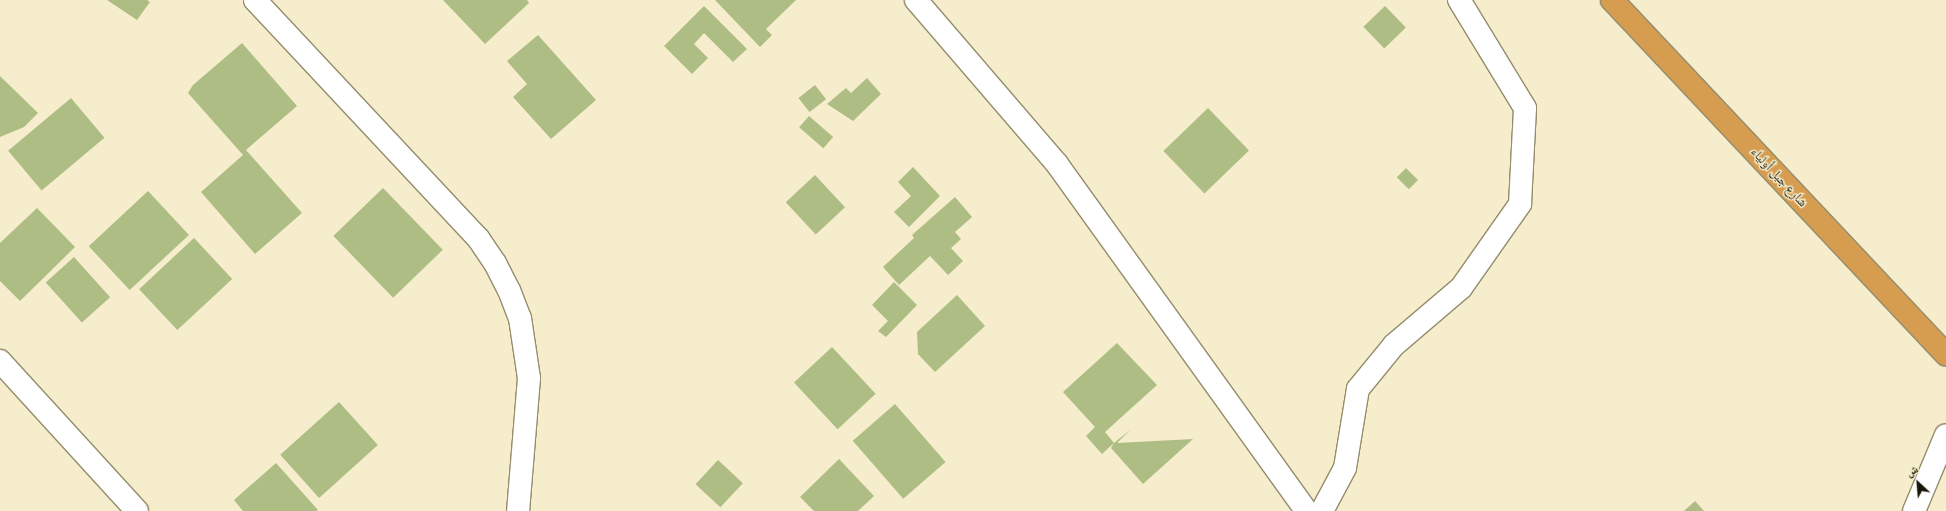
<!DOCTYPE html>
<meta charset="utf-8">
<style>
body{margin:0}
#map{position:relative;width:1946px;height:511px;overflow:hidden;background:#f5edcb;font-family:Georgia,"Noto Naskh Arabic",serif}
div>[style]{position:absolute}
.building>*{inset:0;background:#aebd84;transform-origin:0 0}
.roads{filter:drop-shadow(1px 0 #948d6d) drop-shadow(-1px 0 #948d6d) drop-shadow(0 1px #948d6d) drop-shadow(0 -1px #948d6d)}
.minor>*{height:22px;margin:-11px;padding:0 11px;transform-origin:11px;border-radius:11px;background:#fff}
.highway>*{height:22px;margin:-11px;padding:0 11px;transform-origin:11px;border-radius:11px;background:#d69d51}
span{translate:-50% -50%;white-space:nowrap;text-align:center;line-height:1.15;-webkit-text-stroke:3px #f5edcb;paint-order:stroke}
.street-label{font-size:13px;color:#181509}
.north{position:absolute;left:1898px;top:463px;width:40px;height:40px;-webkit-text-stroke:3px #f5edcb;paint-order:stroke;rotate:334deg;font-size:11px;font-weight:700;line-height:16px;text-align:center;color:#181509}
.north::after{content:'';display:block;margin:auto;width:14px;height:18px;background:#181509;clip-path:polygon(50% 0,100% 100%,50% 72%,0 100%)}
</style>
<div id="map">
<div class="building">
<i style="clip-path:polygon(107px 0,147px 0,150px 2px,137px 20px)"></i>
<i style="clip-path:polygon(443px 0,527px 0,529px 3px,485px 44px)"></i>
<i style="clip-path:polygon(715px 0,796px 0,766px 29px,772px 35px,760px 47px)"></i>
<i style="clip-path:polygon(704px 6px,747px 49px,733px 62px,704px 33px,694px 44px,708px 58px,692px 74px,664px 46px)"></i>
<i style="left:1385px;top:6px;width:30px;height:30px;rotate:46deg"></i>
<i style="clip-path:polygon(538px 35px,596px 100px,551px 139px,513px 97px,527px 84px,507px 61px)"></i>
<i style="clip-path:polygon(242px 43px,297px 106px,246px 150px,302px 213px,255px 254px,201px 192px,243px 155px,188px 93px,193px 85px)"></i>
<i style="clip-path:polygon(0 76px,38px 113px,24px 127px,0 137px)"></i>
<i style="clip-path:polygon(867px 78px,881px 94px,853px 121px,827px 104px,846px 88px,851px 93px)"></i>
<i style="left:815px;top:85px;width:18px;height:21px;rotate:52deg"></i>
<i style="left:71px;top:98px;width:52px;height:82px;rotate:50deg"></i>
<i style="left:1208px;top:108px;width:59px;height:62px;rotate:46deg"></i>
<i style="left:809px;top:116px;width:32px;height:15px;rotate:41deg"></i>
<i style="clip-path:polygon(913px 167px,940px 196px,909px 227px,894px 212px,911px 196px,898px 182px)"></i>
<i style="left:1406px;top:168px;width:17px;height:13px;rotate:45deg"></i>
<i style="left:815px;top:175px;width:44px;height:40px;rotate:47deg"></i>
<i style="left:383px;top:188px;width:86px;height:69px;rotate:46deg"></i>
<i style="left:148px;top:191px;width:60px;height:81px;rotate:47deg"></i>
<i style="clip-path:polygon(955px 197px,972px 217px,955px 232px,961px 239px,951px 248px,963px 261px,948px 275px,930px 256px,899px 285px,883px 267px,914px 238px,912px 235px)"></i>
<i style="clip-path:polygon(37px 208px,75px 247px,20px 301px,0 281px,0 243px)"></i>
<i style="left:194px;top:238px;width:56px;height:75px;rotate:47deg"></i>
<i style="left:74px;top:257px;width:54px;height:38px;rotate:48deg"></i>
<i style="clip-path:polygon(894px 282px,917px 305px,886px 337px,878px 331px,888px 321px,872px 305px)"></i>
<i style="clip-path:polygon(957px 295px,985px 326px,935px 372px,918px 354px,917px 332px)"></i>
<i style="clip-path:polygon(1117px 343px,1157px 385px,1105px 432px,1114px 443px,1130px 430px,1117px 443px,1193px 439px,1143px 484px,1111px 448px,1114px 443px,1102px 454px,1086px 436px,1095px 427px,1063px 392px)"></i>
<i style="left:832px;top:347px;width:64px;height:52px;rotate:47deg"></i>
<i style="left:339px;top:402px;width:58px;height:79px;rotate:48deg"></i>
<i style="left:895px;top:404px;width:77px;height:56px;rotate:49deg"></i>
<i style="clip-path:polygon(839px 459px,874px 496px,858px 511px,814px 511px,800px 497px)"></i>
<i style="left:718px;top:460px;width:34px;height:33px;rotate:43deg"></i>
<i style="clip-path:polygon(276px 463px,318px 510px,316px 511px,243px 511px,234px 500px)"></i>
<i style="clip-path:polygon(1695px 501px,1704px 511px,1684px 511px)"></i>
</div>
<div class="roads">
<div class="minor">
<i style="left:255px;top:0;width:326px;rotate:46.9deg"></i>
<i style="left:478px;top:238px;width:30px;rotate:56deg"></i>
<i style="left:495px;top:263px;width:30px;rotate:63deg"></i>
<i style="left:509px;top:290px;width:30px;rotate:69deg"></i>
<i style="left:520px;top:318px;width:61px;rotate:81.5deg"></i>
<i style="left:529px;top:378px;width:133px;rotate:94.7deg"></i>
<i style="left:916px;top:0;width:216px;rotate:49.3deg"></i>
<i style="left:1057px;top:164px;width:427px;rotate:54.3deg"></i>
<i style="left:0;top:361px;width:203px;rotate:47.6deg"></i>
<i style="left:1322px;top:511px;width:49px;rotate:-61.9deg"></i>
<i style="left:1345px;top:468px;width:80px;rotate:-80.7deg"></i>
<i style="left:1358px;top:389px;width:57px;rotate:-50.7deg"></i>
<i style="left:1394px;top:345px;width:88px;rotate:-40.4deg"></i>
<i style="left:1461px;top:288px;width:103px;rotate:-54.9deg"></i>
<i style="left:1520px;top:204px;width:96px;rotate:-87deg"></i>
<i style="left:1525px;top:108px;width:127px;rotate:-121.4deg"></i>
<i style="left:1914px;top:511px;width:82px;rotate:-67.2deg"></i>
</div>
<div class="highway">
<i style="left:1612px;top:0;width:487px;rotate:46.7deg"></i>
</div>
</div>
<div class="street-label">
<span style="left:1778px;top:178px;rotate:47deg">شارع جبل أولياء</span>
</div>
<div class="north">ش</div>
</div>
